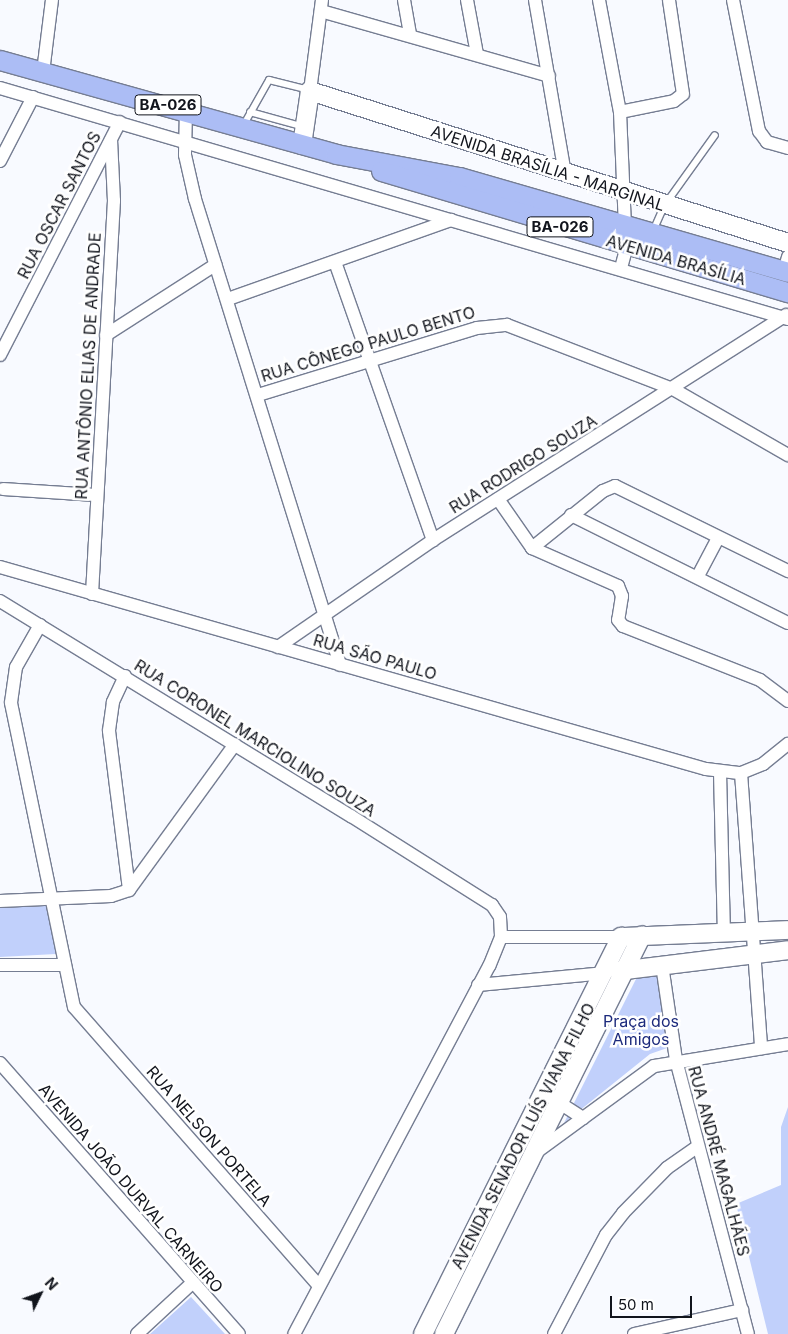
<!DOCTYPE html>
<meta charset="utf-8">
<style>
body{margin:0}
#map{position:relative;width:788px;height:1334px;overflow:hidden;background:#f8faff;font-family:Inter,sans-serif}
div>[style]{position:absolute}
.green>*{inset:0;background:#c1d0fb}
.roads{filter:drop-shadow(1px 0 #757d92) drop-shadow(-1px 0 #757d92) drop-shadow(0 1px #757d92) drop-shadow(0 -1px #757d92)}
.lane>*{height:6px;margin:-3px;padding:0 3px;transform-origin:3px;border-radius:3px;background:#fff}
.street>*{height:12px;margin:-6px;padding:0 6px;transform-origin:6px;border-radius:6px;background:#fff}
.secondary>*{height:18px;margin:-9px;padding:0 9px;transform-origin:9px;border-radius:9px;background:#fff}
.primary>*{height:19px;margin:-9.5px;padding:0 9.5px;transform-origin:9.5px;border-radius:9.5px;background:#acbdf5}
span{translate:-50% -50%;white-space:nowrap;text-align:center;line-height:1.15;-webkit-text-stroke:5px #fff;paint-order:stroke}
.shield-label span{padding:1px 4px;background:#fff;border:1px solid;border-radius:4px;-webkit-text-stroke-width:0}
.shield-label{font-size:15px;color:#11141c;font-weight:700}
.street-label{font-size:16px;color:#11141c}
.park-label{font-size:16px;color:#1c2a7c}
.north{position:absolute;left:15px;top:1269px;width:50px;height:50px;-webkit-text-stroke:4px #fff;paint-order:stroke;rotate:48deg;font-size:14px;font-weight:700;line-height:20px;text-align:center;color:#11141c}
.north::after{content:'';display:block;margin:auto;width:18px;height:22px;background:#11141c;clip-path:polygon(50% 0,100% 100%,50% 72%,0 100%)}
.scale{position:absolute;left:610px;top:1296px;width:82px;height:22px;box-sizing:border-box;border:2px solid #11141c;border-top:0;padding-left:6px;font-size:15px;line-height:18px;white-space:nowrap;color:#11141c;-webkit-text-stroke:4px #fff;paint-order:stroke}
</style>
<div id="map">
<div class="green">
<i style="clip-path:polygon(47px 906px,56px 954px,0 957px,0 907px)"></i>
<i style="clip-path:polygon(660px 967px,670px 1047px,650px 1054px,564px 1123px,639px 973px)"></i>
<i style="clip-path:polygon(788px 1107px,788px 1334px,768px 1334px,736px 1204px,781px 1185px,781px 1127px)"></i>
<i style="clip-path:polygon(191px 1297px,225px 1334px,150px 1334px)"></i>
</div>
<div class="roads">
<div class="lane">
<i style="left:250px;top:112px;width:56px;rotate:15.5deg"></i>
<i style="left:243px;top:126px;width:53px;rotate:-60.5deg"></i>
<i style="left:269px;top:80px;width:41px;rotate:14deg"></i>
<i style="left:653px;top:231px;width:27px;rotate:-66deg"></i>
<i style="left:664px;top:206px;width:87px;rotate:-54.3deg"></i>
</div>
<div class="street">
<i style="left:404px;top:0;width:35px;rotate:80deg"></i>
<i style="left:467px;top:0;width:55px;rotate:79.5deg"></i>
<i style="left:535px;top:0;width:177px;rotate:80.2deg"></i>
<i style="left:599px;top:0;width:114px;rotate:79.4deg"></i>
<i style="left:620px;top:112px;width:113px;rotate:87.5deg"></i>
<i style="left:733px;top:0;width:134px;rotate:78.8deg"></i>
<i style="left:759px;top:131px;width:14px;rotate:54deg"></i>
<i style="left:767px;top:142px;width:22px;rotate:16deg"></i>
<i style="left:321px;top:11px;width:237px;rotate:15.9deg"></i>
<i style="left:43px;top:72px;width:73px;rotate:-82.9deg"></i>
<i style="left:0;top:88px;width:821px;rotate:16.34deg"></i>
<i style="left:310px;top:91px;width:92px;rotate:-82.5deg"></i>
<i style="left:186px;top:110px;width:45px;rotate:91.3deg"></i>
<i style="left:185px;top:155px;width:45px;rotate:77.2deg"></i>
<i style="left:195px;top:199px;width:488px;rotate:72.7deg"></i>
<i style="left:620px;top:112px;width:55px;rotate:-11.5deg"></i>
<i style="left:674px;top:101px;width:11px;rotate:-38deg"></i>
<i style="left:683px;top:94px;width:95px;rotate:-98.5deg"></i>
<i style="left:0;top:161px;width:72px;rotate:-62.7deg"></i>
<i style="left:335px;top:262px;width:295px;rotate:70.6deg"></i>
<i style="left:621px;top:268px;width:23px;rotate:-75deg"></i>
<i style="left:784px;top:271px;width:15px;rotate:-74deg"></i>
<i style="left:228px;top:299px;width:237px;rotate:-19.5deg"></i>
<i style="left:106px;top:335px;width:130px;rotate:-32.7deg"></i>
<i style="left:0;top:355px;width:262px;rotate:-62.8deg"></i>
<i style="left:258px;top:395px;width:229px;rotate:-17deg"></i>
<i style="left:477px;top:328px;width:30px;rotate:-6deg"></i>
<i style="left:507px;top:325px;width:178px;rotate:21.1deg"></i>
<i style="left:673px;top:389px;width:133px;rotate:29.9deg"></i>
<i style="left:3px;top:489px;width:94px;rotate:3.7deg"></i>
<i style="left:498px;top:499px;width:60px;rotate:55.2deg"></i>
<i style="left:532px;top:548px;width:94px;rotate:23.8deg"></i>
<i style="left:618px;top:586px;width:11px;rotate:68deg"></i>
<i style="left:622px;top:596px;width:24px;rotate:99deg"></i>
<i style="left:618px;top:620px;width:8px;rotate:50deg"></i>
<i style="left:623px;top:626px;width:147px;rotate:21.5deg"></i>
<i style="left:760px;top:680px;width:35px;rotate:37deg"></i>
<i style="left:571px;top:515px;width:242px;rotate:26.5deg"></i>
<i style="left:532px;top:548px;width:91px;rotate:-38.8deg"></i>
<i style="left:603px;top:491px;width:13px;rotate:-23deg"></i>
<i style="left:615px;top:486px;width:193px;rotate:26.2deg"></i>
<i style="left:0;top:567px;width:734px;rotate:15.97deg"></i>
<i style="left:706px;top:769px;width:35px;rotate:7deg"></i>
<i style="left:741px;top:773px;width:24px;rotate:-22deg"></i>
<i style="left:763px;top:764px;width:32px;rotate:-39deg"></i>
<i style="left:698px;top:576px;width:43px;rotate:-62.2deg"></i>
<i style="left:92px;top:594px;width:394px;rotate:-86.8deg"></i>
<i style="left:114px;top:201px;width:61px;rotate:-92.8deg"></i>
<i style="left:0;top:601px;width:412px;rotate:31.5deg"></i>
<i style="left:351px;top:816px;width:167px;rotate:32.3deg"></i>
<i style="left:492px;top:905px;width:14px;rotate:56deg"></i>
<i style="left:500px;top:917px;width:20px;rotate:87deg"></i>
<i style="left:501px;top:937px;width:31px;rotate:112deg"></i>
<i style="left:489px;top:966px;width:416px;rotate:117.9deg"></i>
<i style="left:40px;top:625px;width:48px;rotate:119.7deg"></i>
<i style="left:16px;top:667px;width:36px;rotate:98deg"></i>
<i style="left:11px;top:703px;width:310px;rotate:78.3deg"></i>
<i style="left:74px;top:1007px;width:371px;rotate:48.7deg"></i>
<i style="left:278px;top:647px;width:188px;rotate:-34.6deg"></i>
<i style="left:433px;top:540px;width:419px;rotate:-32.5deg"></i>
<i style="left:125px;top:676px;width:29px;rotate:115deg"></i>
<i style="left:113px;top:702px;width:29px;rotate:98deg"></i>
<i style="left:109px;top:731px;width:160px;rotate:82.8deg"></i>
<i style="left:720px;top:772px;width:159px;rotate:88.6deg"></i>
<i style="left:741px;top:773px;width:276px;rotate:85.8deg"></i>
<i style="left:0;top:901px;width:111px;rotate:-2.6deg"></i>
<i style="left:111px;top:896px;width:19px;rotate:-18deg"></i>
<i style="left:129px;top:890px;width:180px;rotate:-54deg"></i>
<i style="left:501px;top:937px;width:120px"></i>
<i style="left:0;top:965px;width:65px"></i>
<i style="left:662px;top:965px;width:96px;rotate:81.6deg"></i>
<i style="left:676px;top:1060px;width:283px;rotate:75.3deg"></i>
<i style="left:478px;top:985px;width:128px;rotate:-5.4deg"></i>
<i style="left:0;top:1063px;width:361px;rotate:48.6deg"></i>
<i style="left:552px;top:1098px;width:37px;rotate:33deg"></i>
<i style="left:538px;top:1151px;width:144px;rotate:-36.2deg"></i>
<i style="left:654px;top:1066px;width:136px;rotate:-9.3deg"></i>
<i style="left:137px;top:1334px;width:75px;rotate:-42.8deg"></i>
<i style="left:554px;top:1334px;width:112px;rotate:-62.3deg"></i>
<i style="left:606px;top:1235px;width:28px;rotate:-52deg"></i>
<i style="left:623px;top:1213px;width:63px;rotate:-45.6deg"></i>
<i style="left:667px;top:1168px;width:38px;rotate:-35deg"></i>
<i style="left:634px;top:1334px;width:111px;rotate:-12.5deg"></i>
</div>
<div class="secondary">
<i style="left:302px;top:145px;width:55px;rotate:-81.6deg"></i>
<i style="left:310px;top:91px;width:502px;rotate:17.64deg"></i>
<i style="left:618px;top:971px;width:171px;rotate:-7deg"></i>
<i style="left:423px;top:1334px;width:444px;rotate:-63.5deg"></i>
<i style="left:621px;top:937px;width:167px;rotate:-2.4deg"></i>
<i style="left:444px;top:1334px;width:445px;rotate:-63.6deg"></i>
</div>
<div class="primary">
<i style="left:0;top:60px;width:349px;rotate:15.6deg"></i>
<i style="left:336px;top:154px;width:125px;rotate:10.6deg"></i>
<i style="left:459px;top:177px;width:342px;rotate:16.1deg"></i>
<i style="left:381px;top:171px;width:425px;rotate:16.6deg"></i>
</div>
</div>
<div class="shield-label">
<span style="left:168px;top:105px">BA-026</span>
<span style="left:560px;top:227px">BA-026</span>
</div>
<div class="street-label">
<span style="left:548px;top:168px;rotate:18deg">AVENIDA BRASÍLIA - MARGINAL</span>
<span style="left:59px;top:205px;rotate:-63deg">RUA OSCAR SANTOS</span>
<span style="left:676px;top:260px;rotate:16deg">AVENIDA BRASÍLIA</span>
<span style="left:368px;top:344px;rotate:-17deg">RUA CÔNEGO PAULO BENTO</span>
<span style="left:88px;top:366px;rotate:-87deg">RUA ANTÔNIO ELIAS DE ANDRADE</span>
<span style="left:523px;top:464px;rotate:-32deg">RUA RODRIGO SOUZA</span>
<span style="left:375px;top:657px;rotate:16deg">RUA SÃO PAULO</span>
<span style="left:255px;top:738px;rotate:32deg">RUA CORONEL MARCIOLINO SOUZA</span>
<span style="left:209px;top:1136px;rotate:49deg">RUA NELSON PORTELA</span>
<span style="left:523px;top:1136px;rotate:-63deg">AVENIDA SENADOR LUÍS VIANA FILHO</span>
<span style="left:719px;top:1161px;rotate:75deg">RUA ANDRÉ MAGALHÃES</span>
<span style="left:131px;top:1188px;rotate:49deg">AVENIDA JOÃO DURVAL CARNEIRO</span>
</div>
<div class="park-label">
<span style="left:641px;top:1030px">Praça dos<br>Amigos</span>
</div>
<div class="north">N</div>
<div class="scale">50 m</div>
</div>
